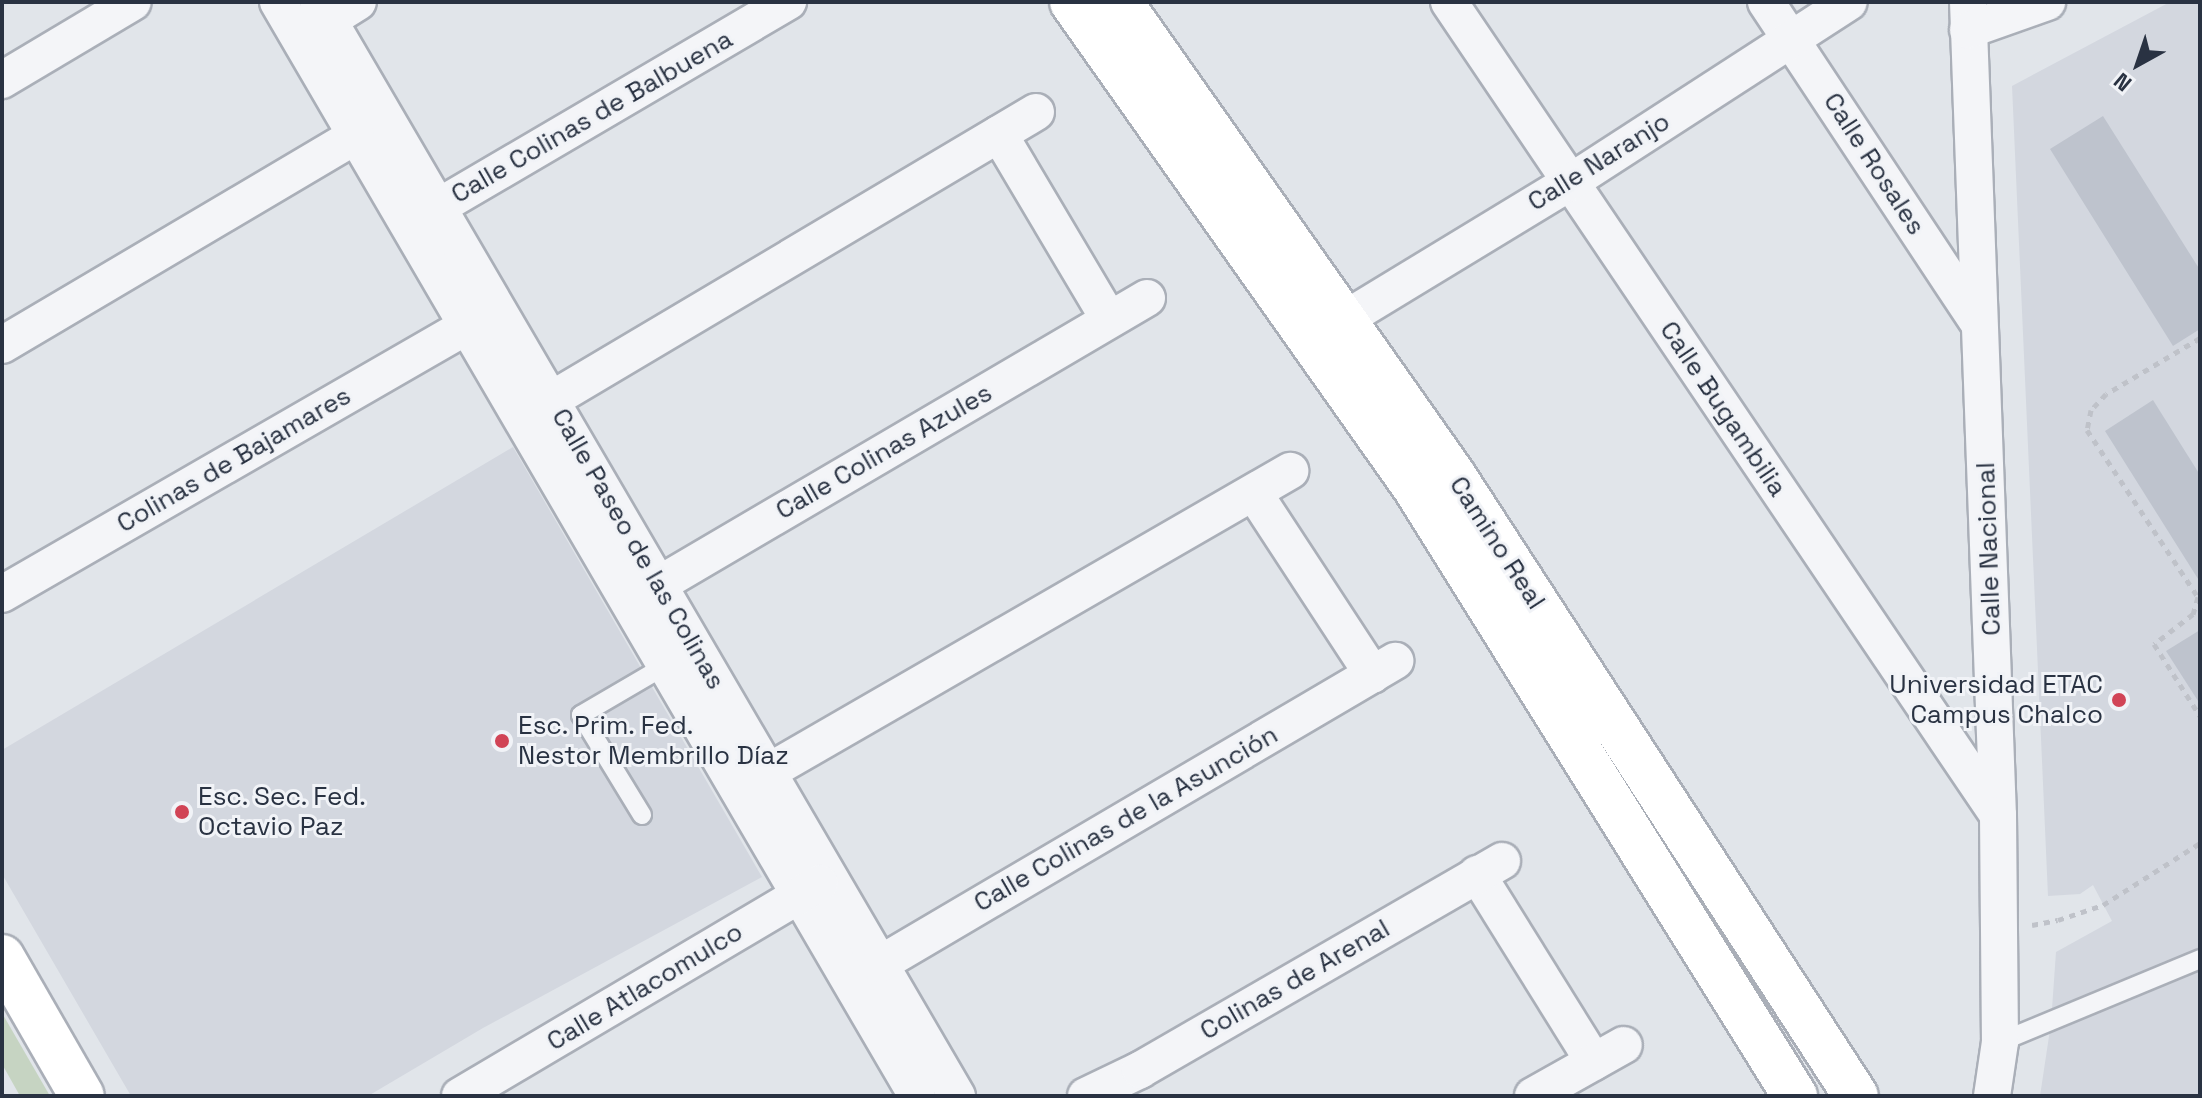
<!DOCTYPE html>
<meta charset="utf-8">
<style>
body{margin:0}
#map{position:relative;width:2202px;height:1098px;overflow:hidden;background:#e1e5ea;font-family:"Space Grotesk",sans-serif}
div>[style]{position:absolute}
.built>*{inset:0;background:#d3d7df}
.green>*{inset:0;background:#c6d4c2}
.building>*{inset:0;background:#bec3cd}
.path>*{height:5px;margin-top:-2.5px;transform-origin:0;background:repeating-linear-gradient(90deg,#bfc2c9 0 6px,transparent 0 12px)}
.roads{filter:drop-shadow(2px 0 #aaafb8) drop-shadow(-2px 0 #aaafb8) drop-shadow(0 2px #aaafb8) drop-shadow(0 -2px #aaafb8)}
.lane>*{height:18px;margin:-9px;padding:0 9px;transform-origin:9px;border-radius:9px;background:#f4f5f8}
.street>*{height:36px;margin:-18px;padding:0 18px;transform-origin:18px;border-radius:18px;background:#f4f5f8}
.secondary>*{height:44px;margin:-22px;padding:0 22px;transform-origin:22px;border-radius:22px;background:#fff}
.dots>*{width:22px;height:22px;translate:-50% -50%;box-sizing:border-box;border:4px solid #f1f3f7;border-radius:50%}
span{translate:-50% -50%;white-space:nowrap;text-align:center;line-height:1.15;-webkit-text-stroke:6px #f1f3f7;paint-order:stroke}
.street-label{font-size:26px;color:#293242}
.poi-label{font-size:26px;color:#293242}
.right{translate:-100% -50%;text-align:right}
.left{translate:0 -50%;text-align:left}
.frame{position:absolute;inset:0;border:4px solid #293242;pointer-events:none}
.north{position:absolute;left:2098px;top:24px;width:80px;height:80px;-webkit-text-stroke:6px #f1f3f7;paint-order:stroke;rotate:220deg;font-size:22px;font-weight:700;line-height:32px;text-align:center;color:#293242}
.north::after{content:'';display:block;margin:auto;width:28px;height:36px;background:#293242;clip-path:polygon(50% 0,100% 100%,50% 72%,0 100%)}
</style>
<div id="map">
<div class="built">
<i style="clip-path:polygon(2170px 2px,2200px 2px,2200px 1096px,2040px 1096px,2051px 1023px,2056px 952px,2112px 921px,2093px 885px,2080px 894px,2048px 896px,2012px 86px)"></i>
<i style="clip-path:polygon(513px 447px,762px 877px,483px 1028px,368px 1096px,131px 1096px,2px 874px,2px 750px)"></i>
</div>
<div class="green">
<i style="clip-path:polygon(2px 1013px,50px 1096px,20px 1096px,2px 1064px)"></i>
</div>
<div class="building">
<i style="clip-path:polygon(2103px 116px,2200px 270px,2200px 329px,2173px 346px,2050px 149px)"></i>
<i style="clip-path:polygon(2153px 400px,2200px 475px,2200px 582px,2105px 431px)"></i>
<i style="clip-path:polygon(2200px 630px,2200px 704px,2166px 651px)"></i>
</div>
<div class="path">
<i style="left:2200px;top:338px;width:109px;rotate:149.2deg"></i>
<i style="left:2106px;top:394px;width:22px;rotate:133deg"></i>
<i style="left:2091px;top:410px;width:20px;rotate:101deg"></i>
<i style="left:2087px;top:430px;width:201px;rotate:56.4deg"></i>
<i style="left:2198px;top:597px;width:18px;rotate:106deg"></i>
<i style="left:2193px;top:614px;width:49px;rotate:142.4deg"></i>
<i style="left:2154px;top:644px;width:85px;rotate:57.4deg"></i>
<i style="left:2032px;top:925px;width:26px;rotate:-11deg"></i>
<i style="left:2058px;top:920px;width:47px;rotate:-18.4deg"></i>
<i style="left:2103px;top:905px;width:115px;rotate:-32.6deg"></i>
</div>
<div class="roads">
<div class="lane">
<i style="left:642px;top:815px;width:117px;rotate:-121.4deg"></i>
<i style="left:581px;top:715px;width:97px;rotate:-30.3deg"></i>
<i style="left:2000px;top:1042px;width:217px;rotate:-22.5deg"></i>
</div>
<div class="street">
<i style="left:278px;top:2px;width:1267px;rotate:59.71deg"></i>
<i style="left:318px;top:2px;width:1267px;rotate:59.71deg"></i>
<i style="left:1449px;top:2px;width:981px;rotate:55.97deg"></i>
<i style="left:1766px;top:2px;width:386px;rotate:56.5deg"></i>
<i style="left:1968px;top:2px;width:814px;rotate:87.89deg"></i>
<i style="left:1998px;top:815px;width:227px;rotate:89.5deg"></i>
<i style="left:2000px;top:1042px;width:55px;rotate:98.4deg"></i>
<i style="left:329px;top:20px;width:34px;rotate:-32deg"></i>
<i style="left:1968px;top:30px;width:84px;rotate:-19.5deg"></i>
<i style="left:2px;top:80px;width:152px;rotate:-30.8deg"></i>
<i style="left:999px;top:134px;width:215px;rotate:59.3deg"></i>
<i style="left:438px;top:207px;width:406px;rotate:-30.4deg"></i>
<i style="left:1345px;top:319px;width:262px;rotate:-31.3deg"></i>
<i style="left:1569px;top:183px;width:333px;rotate:-32.9deg"></i>
<i style="left:2px;top:345px;width:411px;rotate:-30.6deg"></i>
<i style="left:551px;top:400px;width:564px;rotate:-30.7deg"></i>
<i style="left:1254px;top:493px;width:217px;rotate:56.8deg"></i>
<i style="left:658px;top:585px;width:567px;rotate:-30.41deg"></i>
<i style="left:2px;top:594px;width:537px;rotate:-29.96deg"></i>
<i style="left:768px;top:772px;width:603px;rotate:-29.97deg"></i>
<i style="left:1477px;top:874px;width:221px;rotate:58.1deg"></i>
<i style="left:880px;top:964px;width:598px;rotate:-30.47deg"></i>
<i style="left:460px;top:1096px;width:418px;rotate:-30.6deg"></i>
<i style="left:1086px;top:1096px;width:60px;rotate:-25.7deg"></i>
<i style="left:1140px;top:1070px;width:418px;rotate:-30deg"></i>
<i style="left:1533px;top:1096px;width:104px;rotate:-29.3deg"></i>
</div>
<div class="secondary">
<i style="left:1072px;top:2px;width:596px;rotate:54.76deg"></i>
<i style="left:1416px;top:489px;width:716px;rotate:58.02deg"></i>
<i style="left:1120px;top:2px;width:578px;rotate:54.85deg"></i>
<i style="left:1453px;top:475px;width:740px;rotate:57.02deg"></i>
<i style="left:2px;top:957px;width:160px;rotate:60.1deg"></i>
</div>
</div>
<div class="dots">
<i style="left:2119px;top:700px;background:#d14456"></i>
<i style="left:502px;top:741px;background:#d14456"></i>
<i style="left:182px;top:812px;background:#d14456"></i>
</div>
<div class="street-label">
<span style="left:592px;top:117px;rotate:-30deg">Calle Colinas de Balbuena</span>
<span style="left:1599px;top:162px;rotate:-32deg">Calle Naranjo</span>
<span style="left:1874px;top:164px;rotate:57deg">Calle Rosales</span>
<span style="left:1723px;top:409px;rotate:56deg">Calle Bugambilia</span>
<span style="left:884px;top:452px;rotate:-30deg">Calle Colinas Azules</span>
<span style="left:234px;top:460px;rotate:-30deg">Colinas de Bajamares</span>
<span style="left:1497px;top:543px;rotate:57deg">Camino Real</span>
<span style="left:638px;top:549px;rotate:60deg">Calle Paseo de las Colinas</span>
<span style="left:1989px;top:549px;rotate:-92deg">Calle Nacional</span>
<span style="left:1126px;top:819px;rotate:-30deg">Calle Colinas de la Asunción</span>
<span style="left:1295px;top:980px;rotate:-30deg">Colinas de Arenal</span>
<span style="left:645px;top:987px;rotate:-31deg">Calle Atlacomulco</span>
</div>
<div class="poi-label">
<span class="right" style="left:2103px;top:700px">Universidad ETAC<br>Campus Chalco</span>
<span class="left" style="left:518px;top:741px">Esc. Prim. Fed.<br>Nestor Membrillo Díaz</span>
<span class="left" style="left:198px;top:812px">Esc. Sec. Fed.<br>Octavio Paz</span>
</div>
<div class="frame"></div>
<div class="north">N</div>
</div>
